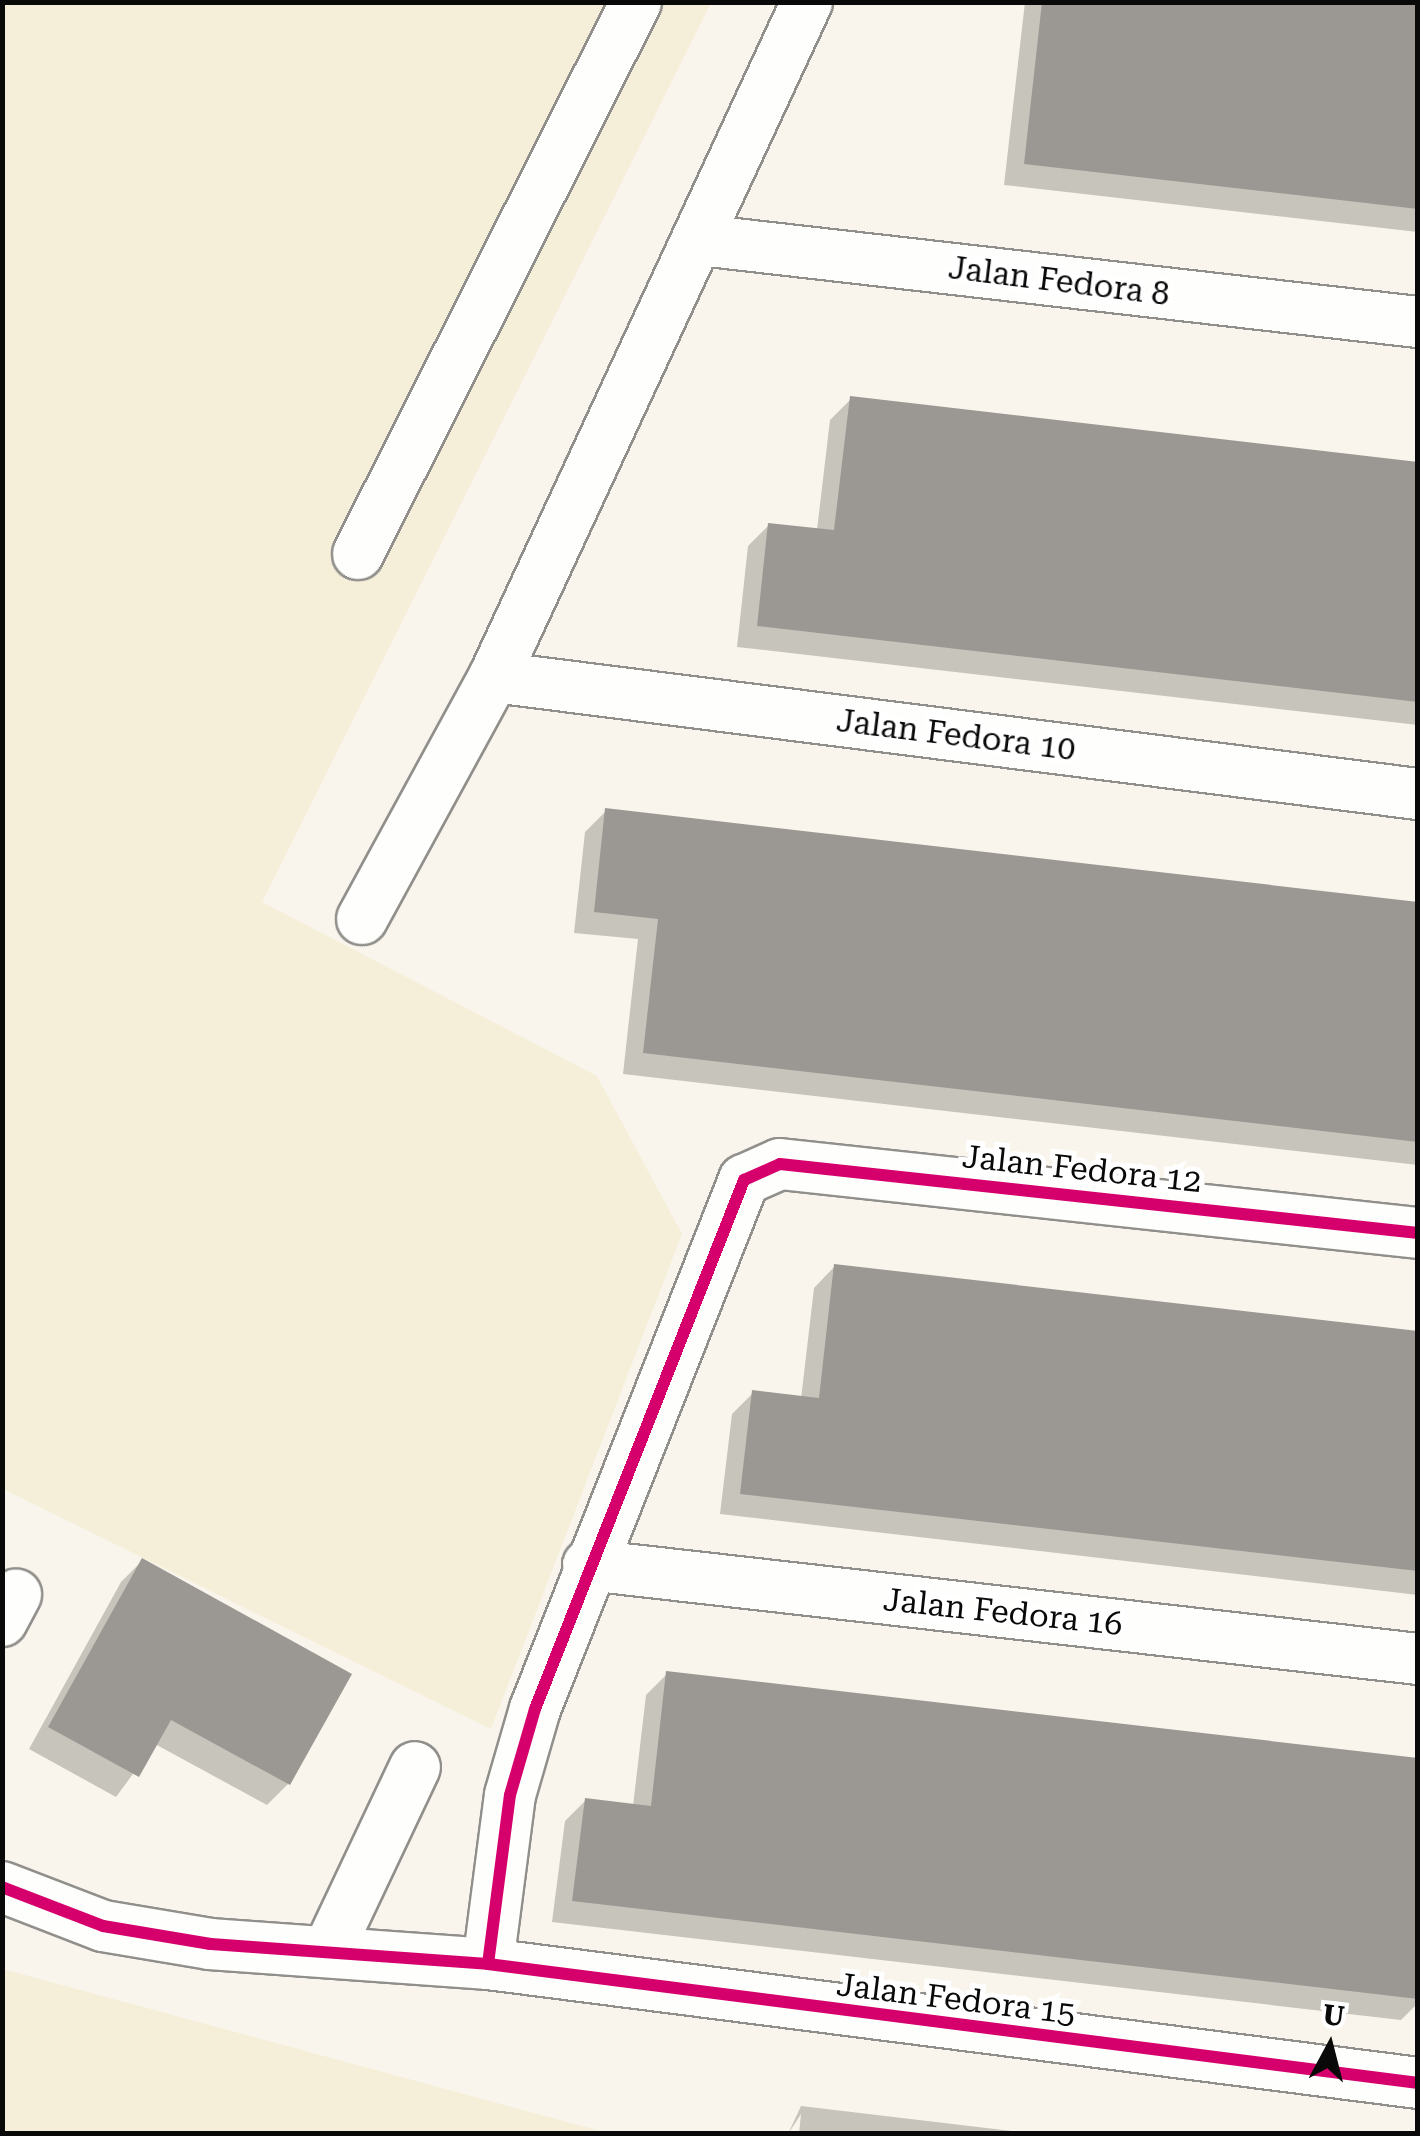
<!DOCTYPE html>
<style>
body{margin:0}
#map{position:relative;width:1420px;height:2136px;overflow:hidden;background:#f9f5ec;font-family:"Roboto Serif",serif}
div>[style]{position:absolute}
.farmland>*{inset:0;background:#f5efd9}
.shadow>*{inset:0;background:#0003}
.building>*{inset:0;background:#9b9893}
.roads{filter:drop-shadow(2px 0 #918f8b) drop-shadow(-2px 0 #918f8b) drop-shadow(0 2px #918f8b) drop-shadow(0 -2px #918f8b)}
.minor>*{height:50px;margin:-25px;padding:0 25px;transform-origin:25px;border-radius:25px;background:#fefefc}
.cycleway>*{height:12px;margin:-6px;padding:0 6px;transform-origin:6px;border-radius:6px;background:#d6006c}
span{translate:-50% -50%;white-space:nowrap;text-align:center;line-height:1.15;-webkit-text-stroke:10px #fff;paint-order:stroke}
.street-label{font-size:32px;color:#090909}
.frame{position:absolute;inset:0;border:5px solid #090909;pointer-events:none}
.north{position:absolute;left:1280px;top:1996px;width:100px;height:100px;-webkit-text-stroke:8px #fff;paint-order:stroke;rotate:7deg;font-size:28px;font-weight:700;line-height:40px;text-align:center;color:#090909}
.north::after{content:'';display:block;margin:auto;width:35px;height:45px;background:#090909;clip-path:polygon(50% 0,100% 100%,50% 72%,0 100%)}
</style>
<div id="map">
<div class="farmland">
<i style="clip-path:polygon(2px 3px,711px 3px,262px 902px,597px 1076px,682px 1234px,491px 1729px,3px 1489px)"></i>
<i style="clip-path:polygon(2px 1969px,3px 1969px,608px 2133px,3px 2133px)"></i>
</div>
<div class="shadow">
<i style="clip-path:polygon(1025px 2px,1418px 2px,1418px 232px,1004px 185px)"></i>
<i style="clip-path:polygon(851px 399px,1418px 464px,1418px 725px,737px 647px,748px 546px,769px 525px,817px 530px,830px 420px)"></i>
<i style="clip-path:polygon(606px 811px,1418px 904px,1418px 1165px,623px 1074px,638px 939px,574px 933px,585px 832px)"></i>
<i style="clip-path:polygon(835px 1266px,1418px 1334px,1418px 1595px,720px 1514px,732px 1414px,753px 1393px,801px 1399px,814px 1288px)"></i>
<i style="clip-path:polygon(142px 1561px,288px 1784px,267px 1805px,155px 1744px,116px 1797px,29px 1749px,121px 1582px)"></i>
<i style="clip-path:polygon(667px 1674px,1418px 1761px,1418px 2003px,1401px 2020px,552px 1922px,565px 1821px,586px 1800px,633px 1806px,646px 1695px)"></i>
<i style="clip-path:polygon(801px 2106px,1038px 2134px,799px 2134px,801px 2114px,788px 2134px)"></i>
</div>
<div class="building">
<i style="clip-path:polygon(1042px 2px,1418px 2px,1418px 209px,1024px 164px)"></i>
<i style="clip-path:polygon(850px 396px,1418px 462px,1418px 702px,757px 626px,768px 523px,834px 530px)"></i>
<i style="clip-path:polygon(605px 808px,1418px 902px,1418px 1142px,643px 1053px,658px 919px,594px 912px)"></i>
<i style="clip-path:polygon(834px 1264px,1418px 1331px,1418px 1571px,740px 1494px,752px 1390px,819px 1398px)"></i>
<i style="clip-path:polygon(142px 1558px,352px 1674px,290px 1785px,171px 1720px,139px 1777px,48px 1727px)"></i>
<i style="clip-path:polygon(666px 1671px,1418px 1758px,1418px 1999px,572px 1901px,585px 1798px,651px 1806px)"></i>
</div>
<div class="roads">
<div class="minor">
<i style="left:700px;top:240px;width:723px;rotate:6.52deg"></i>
<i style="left:358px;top:554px;width:618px;rotate:-63.27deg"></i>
<i style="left:494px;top:677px;width:931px;rotate:7.22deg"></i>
<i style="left:362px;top:919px;width:276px;rotate:-61.4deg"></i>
<i style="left:494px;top:677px;width:744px;rotate:-65.12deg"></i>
<i style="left:588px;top:1565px;width:835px;rotate:6.46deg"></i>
<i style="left:2px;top:1621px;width:30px;rotate:-62deg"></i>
<i style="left:2px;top:1887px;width:108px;rotate:21.1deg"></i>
<i style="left:103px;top:1926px;width:109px;rotate:9.5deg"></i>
<i style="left:210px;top:1944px;width:279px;rotate:4.1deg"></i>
<i style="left:488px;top:1964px;width:938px;rotate:7.29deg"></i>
<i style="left:329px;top:1949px;width:201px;rotate:-64.7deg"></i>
<i style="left:488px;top:1964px;width:170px;rotate:-82.6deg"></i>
<i style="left:510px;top:1795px;width:90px;rotate:-73.8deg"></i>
<i style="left:535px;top:1709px;width:569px;rotate:-68.44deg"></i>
<i style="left:744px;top:1180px;width:39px;rotate:-24deg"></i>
<i style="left:780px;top:1164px;width:642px;rotate:6.17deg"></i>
</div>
</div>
<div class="cycleway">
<i style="left:2px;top:1887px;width:108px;rotate:21.1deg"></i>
<i style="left:103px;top:1926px;width:109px;rotate:9.5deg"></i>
<i style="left:210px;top:1944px;width:279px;rotate:4.1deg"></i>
<i style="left:488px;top:1964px;width:938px;rotate:7.29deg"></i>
<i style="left:488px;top:1964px;width:170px;rotate:-82.6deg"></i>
<i style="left:510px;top:1795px;width:90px;rotate:-73.8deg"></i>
<i style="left:535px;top:1709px;width:569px;rotate:-68.44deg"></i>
<i style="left:744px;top:1180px;width:39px;rotate:-24deg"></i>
<i style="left:780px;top:1164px;width:642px;rotate:6.17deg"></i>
</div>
<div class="street-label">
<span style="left:1059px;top:281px;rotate:7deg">Jalan Fedora 8</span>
<span style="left:956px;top:735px;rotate:7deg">Jalan Fedora 10</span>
<span style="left:1082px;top:1169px;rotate:6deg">Jalan Fedora 12</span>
<span style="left:1003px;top:1612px;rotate:6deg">Jalan Fedora 16</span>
<span style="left:956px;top:1999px;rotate:7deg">Jalan Fedora 15</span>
</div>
<div class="frame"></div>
<div class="north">U</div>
</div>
